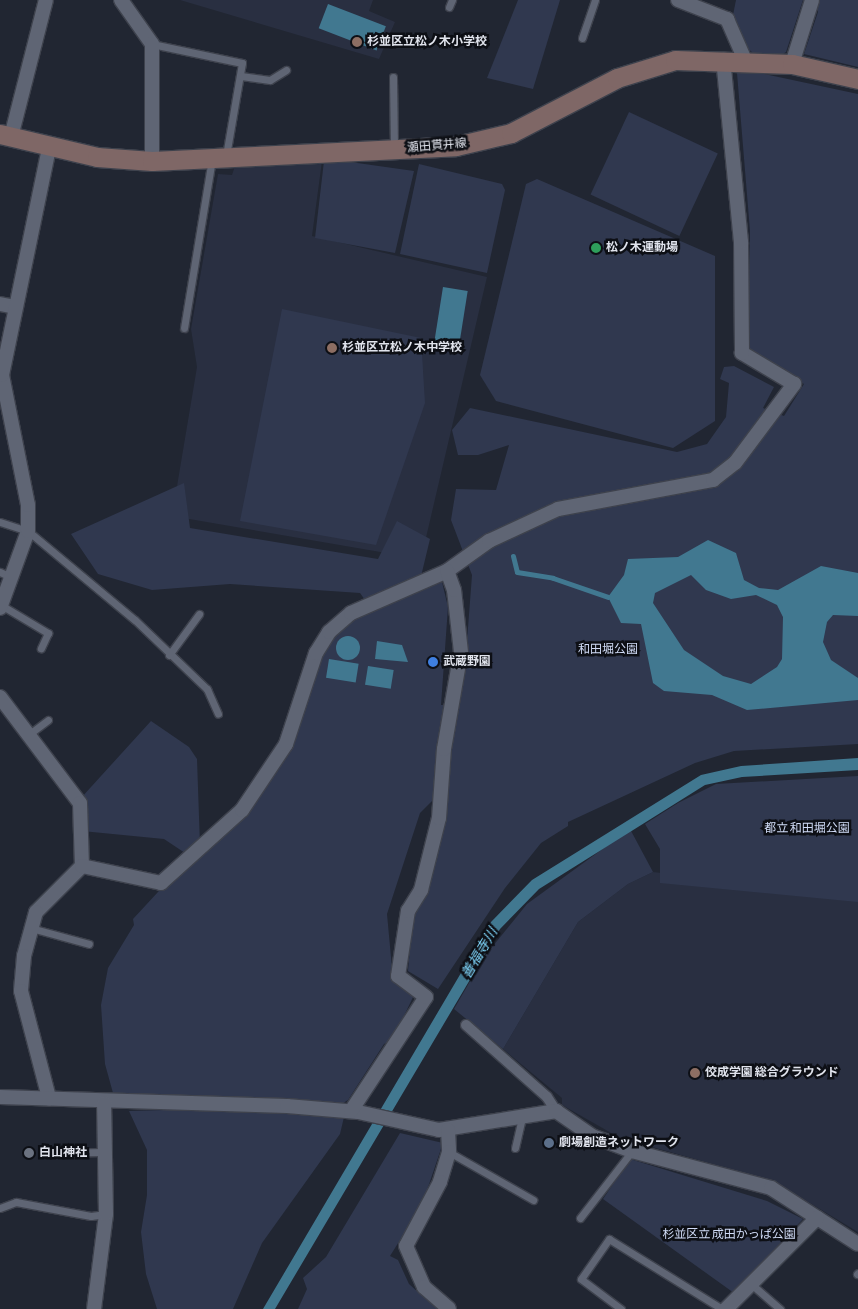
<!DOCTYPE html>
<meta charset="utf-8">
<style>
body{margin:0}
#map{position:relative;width:858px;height:1309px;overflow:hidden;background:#212632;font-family:"Asap Condensed","Noto Sans JP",sans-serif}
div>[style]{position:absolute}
.built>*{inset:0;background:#292f41}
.green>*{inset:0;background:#30384f;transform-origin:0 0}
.water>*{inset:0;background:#417890;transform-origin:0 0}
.round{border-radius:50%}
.stream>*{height:5px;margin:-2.5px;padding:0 2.5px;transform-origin:2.5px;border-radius:2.5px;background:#417890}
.roads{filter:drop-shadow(1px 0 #3e424d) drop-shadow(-1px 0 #3e424d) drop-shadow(0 1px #3e424d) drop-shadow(0 -1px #3e424d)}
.service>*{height:7px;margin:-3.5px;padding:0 3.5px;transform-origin:3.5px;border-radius:3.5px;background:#5f6574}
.pedestrian>*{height:10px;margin:-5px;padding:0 5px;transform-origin:5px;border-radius:5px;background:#5f6574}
.minor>*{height:14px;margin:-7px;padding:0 7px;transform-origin:7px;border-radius:7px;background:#5f6574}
.secondary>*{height:19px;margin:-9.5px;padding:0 9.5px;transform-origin:9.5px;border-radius:9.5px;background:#7f6766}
.dots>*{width:14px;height:14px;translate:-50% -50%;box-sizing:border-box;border:2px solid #0d0f15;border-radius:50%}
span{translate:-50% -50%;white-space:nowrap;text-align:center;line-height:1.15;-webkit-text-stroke:5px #0d0f15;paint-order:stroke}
.poi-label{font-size:12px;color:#e1e4ed;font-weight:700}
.left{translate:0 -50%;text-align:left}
.street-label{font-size:12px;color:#e1e4ed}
.park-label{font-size:12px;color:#d0dbf6}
.water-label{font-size:14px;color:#80d7fc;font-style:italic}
</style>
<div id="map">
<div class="built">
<i style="clip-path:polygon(180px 0,373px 0,369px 11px,395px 22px,379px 59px)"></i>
<i style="clip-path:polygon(322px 161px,312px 236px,487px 277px,421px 559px,172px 516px,197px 367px,191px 329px,218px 174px,232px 175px,235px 166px)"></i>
<i style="clip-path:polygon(653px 872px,858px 896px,858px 1232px,773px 1181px,620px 1138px,562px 1105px,562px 1098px,503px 1049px,578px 922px,628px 884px)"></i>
</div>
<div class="green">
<i style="clip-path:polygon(518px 0,560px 0,533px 89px,487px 78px)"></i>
<i style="clip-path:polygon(736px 0,803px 0,786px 52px,780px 56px,753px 53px,746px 47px,733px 15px)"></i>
<i style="clip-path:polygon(815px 0,858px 0,858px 67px,804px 54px,818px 12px)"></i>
<i style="clip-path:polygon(741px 69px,858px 94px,858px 744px,734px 751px,695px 763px,568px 822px,568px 826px,541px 843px,505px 888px,438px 989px,408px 971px,413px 915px,426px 894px,447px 817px,449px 784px,420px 813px,387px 914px,393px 979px,414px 995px,393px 1039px,384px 1044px,348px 1100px,340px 1105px,270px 1098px,142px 1099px,138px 1094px,113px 1093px,105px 1064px,101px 1005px,108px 968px,134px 925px,133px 919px,170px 879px,250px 812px,291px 744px,322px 651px,343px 624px,372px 610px,360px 593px,230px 584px,152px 590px,98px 574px,71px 534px,184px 483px,190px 528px,378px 559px,397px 521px,430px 539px,417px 593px,442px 582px,448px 607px,441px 705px,447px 705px,466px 654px,472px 575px,451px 520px,456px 489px,496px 490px,509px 445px,478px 455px,458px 455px,452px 430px,470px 408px,677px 452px,707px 444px,726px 417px,729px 383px,720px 379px,724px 367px,734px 366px,774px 387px,763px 408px,784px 416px,804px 384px,748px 348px,750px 231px,737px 73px)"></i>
<i style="left:629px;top:112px;width:98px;height:91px;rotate:25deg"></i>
<i style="clip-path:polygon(336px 160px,414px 171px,395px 253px,315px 238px,324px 161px)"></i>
<i style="clip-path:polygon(419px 164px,502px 184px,505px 190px,487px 273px,400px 254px)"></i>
<i style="clip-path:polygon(537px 179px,715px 256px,715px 421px,673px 448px,496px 401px,480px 375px,526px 184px)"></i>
<i style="clip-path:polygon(282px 309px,421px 338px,425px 403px,376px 545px,240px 521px)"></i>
<i style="clip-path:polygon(151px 721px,189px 747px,197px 759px,200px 845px,188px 855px,164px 839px,82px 831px,81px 798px)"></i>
<i style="clip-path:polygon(858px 776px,858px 902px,660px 883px,660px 849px,645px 824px,678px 803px,716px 784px)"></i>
<i style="clip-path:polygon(630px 829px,653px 872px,628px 884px,578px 922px,503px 1049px,454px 1009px,484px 957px,527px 904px)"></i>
<i style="clip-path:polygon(199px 1109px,344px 1117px,340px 1134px,262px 1243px,233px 1309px,157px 1309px,146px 1274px,141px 1232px,147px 1195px,147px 1150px,129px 1111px)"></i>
<i style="clip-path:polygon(400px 1133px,443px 1143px,422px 1205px,390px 1256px,398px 1260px,409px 1284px,437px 1309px,298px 1309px,307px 1289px,303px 1278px,326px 1257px)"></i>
<i style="clip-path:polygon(630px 1159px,767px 1201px,803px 1219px,734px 1293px,603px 1199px)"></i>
</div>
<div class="water">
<i style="left:328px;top:4px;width:62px;height:26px;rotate:21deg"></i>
<i style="left:443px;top:287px;width:25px;height:59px;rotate:9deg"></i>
<i style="clip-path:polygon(evenodd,708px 540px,736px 553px,744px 580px,759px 588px,778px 590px,821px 566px,858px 573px,858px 616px,833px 615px,827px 622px,823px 642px,831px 660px,858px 678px,858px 700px,747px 710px,712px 695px,664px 691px,653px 683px,641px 624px,621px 623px,608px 597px,624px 575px,628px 559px,678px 557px,708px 540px,691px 575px,706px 590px,731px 599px,756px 595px,777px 605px,783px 617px,782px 659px,777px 667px,751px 684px,723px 676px,684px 650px,653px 603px,655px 593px,691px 575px)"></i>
<i class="round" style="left:336px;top:636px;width:24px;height:24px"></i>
<i style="clip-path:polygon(377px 641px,402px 645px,408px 662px,375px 659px)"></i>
<i style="left:329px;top:659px;width:30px;height:19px;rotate:9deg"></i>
<i style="left:368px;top:666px;width:26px;height:19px;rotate:9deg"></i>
<i style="clip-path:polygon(858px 758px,858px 770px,742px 777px,705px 785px,539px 889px,500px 929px,275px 1309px,263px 1309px,491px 922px,532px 880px,701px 775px,741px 766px)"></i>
</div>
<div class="stream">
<i style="left:513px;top:556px;width:16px;rotate:76deg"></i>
<i style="left:517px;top:572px;width:36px;rotate:9deg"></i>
<i style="left:553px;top:578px;width:58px;rotate:19.1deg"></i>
</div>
<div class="roads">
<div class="service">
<i style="left:449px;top:7px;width:8px;rotate:-67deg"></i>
<i style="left:582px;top:38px;width:40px;rotate:-71.1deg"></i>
<i style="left:152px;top:44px;width:92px;rotate:11.9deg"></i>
<i style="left:242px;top:63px;width:94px;rotate:99.8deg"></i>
<i style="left:241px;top:76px;width:29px;rotate:8deg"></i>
<i style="left:270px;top:80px;width:19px;rotate:-32deg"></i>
<i style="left:393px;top:77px;width:72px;rotate:89.2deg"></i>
<i style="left:184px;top:328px;width:171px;rotate:-80.6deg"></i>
<i style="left:0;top:522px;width:29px;rotate:18deg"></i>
<i style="left:28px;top:531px;width:139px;rotate:39.8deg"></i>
<i style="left:135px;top:620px;width:100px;rotate:43.8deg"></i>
<i style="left:207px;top:689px;width:27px;rotate:66deg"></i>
<i style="left:0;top:572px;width:14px;rotate:25deg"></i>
<i style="left:1px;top:605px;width:55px;rotate:30.8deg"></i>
<i style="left:48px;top:633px;width:17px;rotate:115deg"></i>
<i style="left:169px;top:655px;width:51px;rotate:-53.8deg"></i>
<i style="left:28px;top:735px;width:25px;rotate:-37deg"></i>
<i style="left:31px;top:928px;width:60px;rotate:15.4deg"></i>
<i style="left:515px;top:1148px;width:32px;rotate:-77deg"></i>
<i style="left:449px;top:1152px;width:97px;rotate:29.7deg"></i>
<i style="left:46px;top:1153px;width:59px;rotate:-1deg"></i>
<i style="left:0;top:1208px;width:17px;rotate:-21deg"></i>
<i style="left:16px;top:1202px;width:76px;rotate:10.6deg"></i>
<i style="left:91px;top:1216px;width:15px;rotate:-8deg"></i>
<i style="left:580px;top:1218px;width:85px;rotate:-52.2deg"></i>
<i style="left:857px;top:1274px;width:1px;rotate:-45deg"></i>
<i style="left:750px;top:1283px;width:40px;rotate:41deg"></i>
<i style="left:621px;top:1309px;width:50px;rotate:-143.1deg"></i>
<i style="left:581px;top:1279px;width:49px;rotate:-55deg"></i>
<i style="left:609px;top:1239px;width:133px;rotate:31.8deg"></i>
</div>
<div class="pedestrian">
<i style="left:466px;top:1025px;width:108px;rotate:41.6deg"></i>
<i style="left:547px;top:1097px;width:17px;rotate:57deg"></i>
</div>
<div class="minor">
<i style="left:121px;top:0;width:54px;rotate:54.8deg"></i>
<i style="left:152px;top:44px;width:117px;rotate:90deg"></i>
<i style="left:678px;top:0;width:53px;rotate:21.2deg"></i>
<i style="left:727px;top:19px;width:45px;rotate:66.3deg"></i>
<i style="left:792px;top:64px;width:67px;rotate:-72.6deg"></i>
<i style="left:11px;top:137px;width:141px;rotate:-75.7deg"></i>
<i style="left:0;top:304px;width:16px;rotate:11deg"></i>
<i style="left:0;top:608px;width:82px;rotate:-70deg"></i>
<i style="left:28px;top:531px;width:26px;rotate:-90deg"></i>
<i style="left:28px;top:505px;width:133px;rotate:-101.3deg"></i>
<i style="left:2px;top:375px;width:231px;rotate:-78.3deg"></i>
<i style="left:0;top:697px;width:133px;rotate:53deg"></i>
<i style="left:80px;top:803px;width:63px;rotate:88.2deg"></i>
<i style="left:82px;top:866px;width:65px;rotate:135deg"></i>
<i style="left:36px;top:912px;width:46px;rotate:105.3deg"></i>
<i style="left:24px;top:956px;width:35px;rotate:95deg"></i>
<i style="left:21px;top:991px;width:111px;rotate:75.3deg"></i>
<i style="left:82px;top:866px;width:81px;rotate:12.1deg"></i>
<i style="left:161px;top:883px;width:109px;rotate:-42deg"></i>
<i style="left:242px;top:810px;width:79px;rotate:-56.3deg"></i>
<i style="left:286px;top:744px;width:96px;rotate:-71.8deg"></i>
<i style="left:316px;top:653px;width:25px;rotate:-58deg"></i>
<i style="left:329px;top:632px;width:29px;rotate:-41deg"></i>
<i style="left:351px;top:613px;width:105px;rotate:-23.6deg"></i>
<i style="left:447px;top:571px;width:52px;rotate:-35.5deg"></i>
<i style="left:489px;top:541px;width:76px;rotate:-24.9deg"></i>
<i style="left:558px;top:509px;width:158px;rotate:-10.6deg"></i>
<i style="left:713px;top:480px;width:28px;rotate:-38deg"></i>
<i style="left:735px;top:463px;width:99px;rotate:-53.2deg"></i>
<i style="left:794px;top:384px;width:61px;rotate:-149.2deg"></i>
<i style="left:742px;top:353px;width:111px;rotate:-90.5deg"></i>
<i style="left:741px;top:242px;width:183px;rotate:-95.6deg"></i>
<i style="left:0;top:1097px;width:287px;rotate:1.8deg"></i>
<i style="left:287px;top:1106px;width:71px;rotate:4.8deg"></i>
<i style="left:358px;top:1112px;width:83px;rotate:12.5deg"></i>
<i style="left:439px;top:1130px;width:119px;rotate:-9.2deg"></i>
<i style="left:556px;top:1111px;width:44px;rotate:34.8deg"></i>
<i style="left:592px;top:1136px;width:43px;rotate:20.6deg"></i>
<i style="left:632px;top:1151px;width:144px;rotate:14.9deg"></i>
<i style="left:771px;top:1188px;width:103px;rotate:32.8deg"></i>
<i style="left:351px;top:1111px;width:136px;rotate:-56.7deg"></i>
<i style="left:426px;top:997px;width:35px;rotate:-143deg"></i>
<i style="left:398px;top:976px;width:66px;rotate:-81.3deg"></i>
<i style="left:408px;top:911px;width:25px;rotate:-58deg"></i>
<i style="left:421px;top:890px;width:74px;rotate:-76deg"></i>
<i style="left:439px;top:818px;width:69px;rotate:-85.9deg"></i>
<i style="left:444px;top:749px;width:98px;rotate:-80.1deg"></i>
<i style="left:461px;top:652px;width:62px;rotate:-96.4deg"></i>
<i style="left:454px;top:590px;width:20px;rotate:-110deg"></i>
<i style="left:448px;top:1130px;width:22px;rotate:87deg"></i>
<i style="left:449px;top:1152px;width:31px;rotate:107deg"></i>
<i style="left:440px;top:1182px;width:72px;rotate:118deg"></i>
<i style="left:406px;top:1246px;width:45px;rotate:66.3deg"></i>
<i style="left:424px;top:1287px;width:33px;rotate:41deg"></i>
<i style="left:94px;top:1309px;width:96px;rotate:-82.8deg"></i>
<i style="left:106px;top:1214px;width:111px;rotate:-91deg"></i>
<i style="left:726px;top:1309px;width:129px;rotate:-45deg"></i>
</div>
<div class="secondary">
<i style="left:0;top:134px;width:100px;rotate:13.3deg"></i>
<i style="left:97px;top:157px;width:55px;rotate:4.2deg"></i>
<i style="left:152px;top:161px;width:304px;rotate:-2.8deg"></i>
<i style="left:456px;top:146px;width:57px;rotate:-13.3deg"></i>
<i style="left:511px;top:133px;width:119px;rotate:-27.4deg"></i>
<i style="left:617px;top:78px;width:61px;rotate:-17.2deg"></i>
<i style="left:675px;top:60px;width:117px;rotate:2deg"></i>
<i style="left:792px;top:64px;width:68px;rotate:12.8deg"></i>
</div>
</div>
<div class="dots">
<i style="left:357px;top:42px;background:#8d6e63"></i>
<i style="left:596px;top:248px;background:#2e9e5b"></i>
<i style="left:332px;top:348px;background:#8d6e63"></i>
<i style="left:433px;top:662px;background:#3f7fe0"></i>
<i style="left:695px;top:1073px;background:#8d6e63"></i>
<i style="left:549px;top:1143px;background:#5c6f8a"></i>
<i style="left:29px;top:1153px;background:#6b7280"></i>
</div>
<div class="poi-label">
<span class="left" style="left:367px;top:42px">杉並区立松ノ木小学校</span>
<span class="left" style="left:606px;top:248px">松ノ木運動場</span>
<span class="left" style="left:342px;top:348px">杉並区立松ノ木中学校</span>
<span class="left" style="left:443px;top:662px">武蔵野園</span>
<span class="left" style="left:705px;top:1073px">佼成学園 総合グラウンド</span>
<span class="left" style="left:559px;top:1143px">劇場創造ネットワーク</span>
<span class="left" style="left:39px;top:1153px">白山神社</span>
</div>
<div class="street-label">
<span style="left:437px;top:146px;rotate:-5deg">瀬田貫井線</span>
</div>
<div class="park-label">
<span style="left:608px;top:650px">和田堀公園</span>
<span style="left:807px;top:829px">都立 和田堀公園</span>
<span style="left:729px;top:1235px">杉並区立 成田かっぱ公園</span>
</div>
<div class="water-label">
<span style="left:479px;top:953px;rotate:-59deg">善福寺川</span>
</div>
</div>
